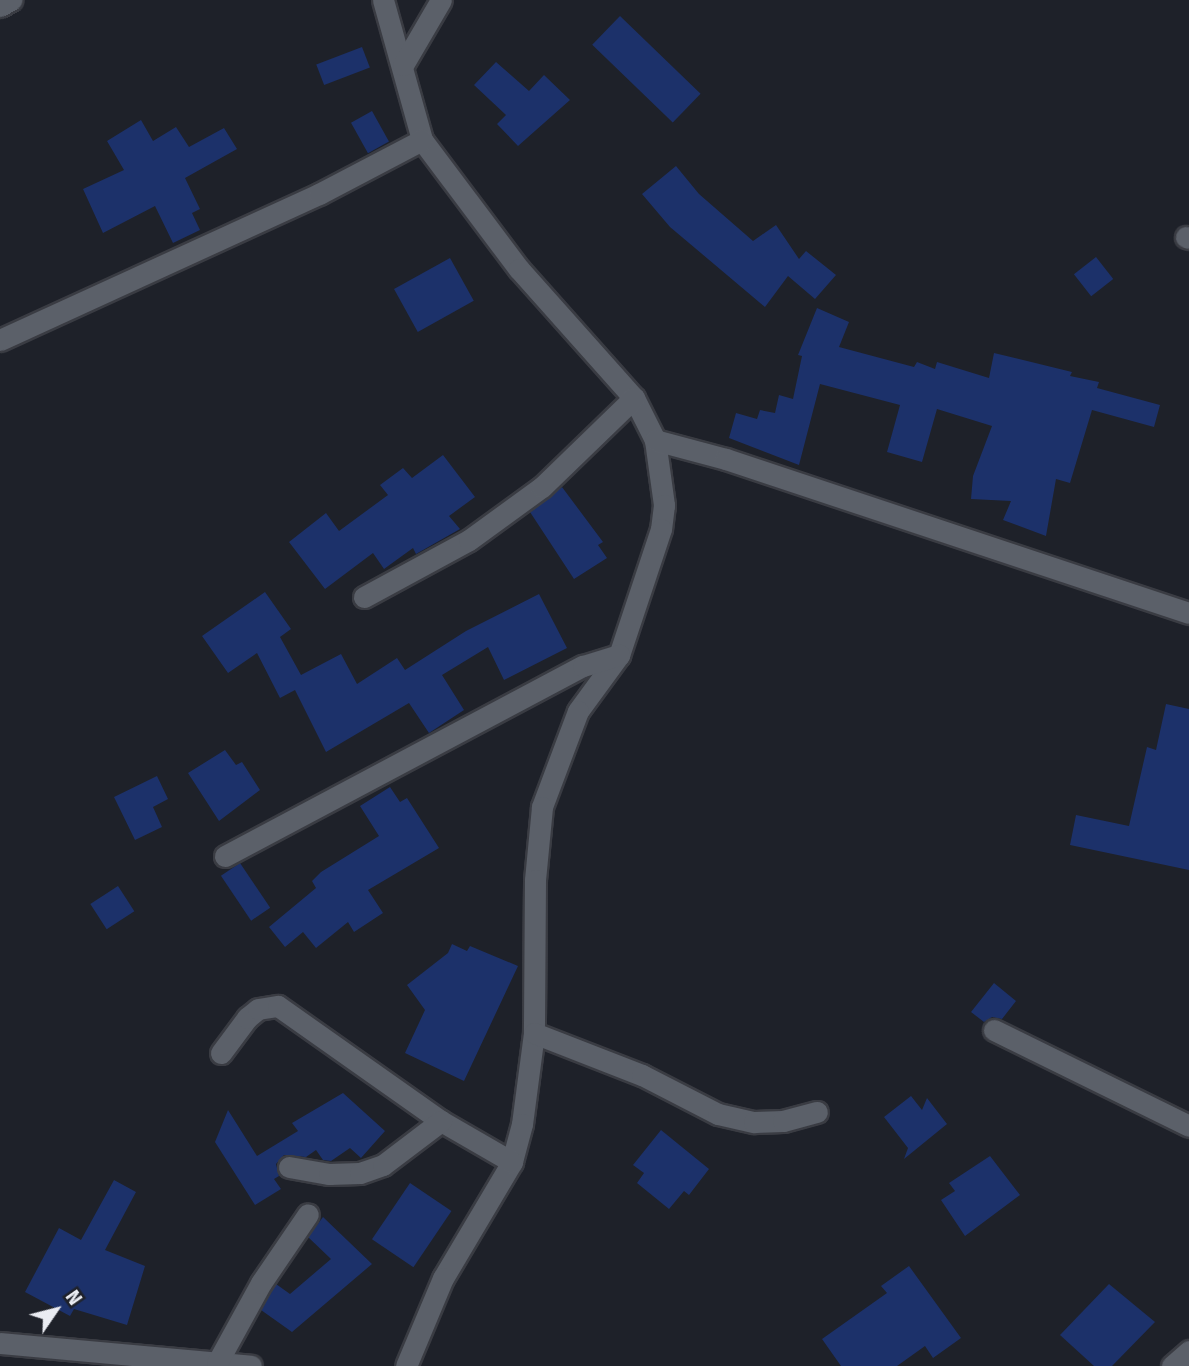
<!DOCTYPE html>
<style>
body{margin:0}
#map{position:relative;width:1189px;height:1366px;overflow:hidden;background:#1e2129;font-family:"Fira Sans",sans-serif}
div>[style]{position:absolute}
.building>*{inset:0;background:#1c316a;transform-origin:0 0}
.roads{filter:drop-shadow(2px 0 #3a3c43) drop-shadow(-2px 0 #3a3c43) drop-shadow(0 2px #3a3c43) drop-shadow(0 -2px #3a3c43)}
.street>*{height:21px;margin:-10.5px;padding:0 10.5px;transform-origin:10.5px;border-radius:10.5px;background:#5b6069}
span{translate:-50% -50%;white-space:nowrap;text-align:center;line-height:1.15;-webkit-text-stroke:7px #1e2129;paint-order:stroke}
.north{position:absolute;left:21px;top:1275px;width:70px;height:70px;-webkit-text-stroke:5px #1e2129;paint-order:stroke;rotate:55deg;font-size:19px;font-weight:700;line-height:28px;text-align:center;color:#eaecf2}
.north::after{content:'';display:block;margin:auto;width:24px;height:32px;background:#eaecf2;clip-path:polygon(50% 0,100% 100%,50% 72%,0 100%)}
</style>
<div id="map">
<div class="building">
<i style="left:620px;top:16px;width:112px;height:40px;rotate:44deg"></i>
<i style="left:362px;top:47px;width:22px;height:49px;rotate:69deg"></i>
<i style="clip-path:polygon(496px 62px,529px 91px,544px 75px,570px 100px,518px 146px,497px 124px,506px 115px,474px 85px)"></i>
<i style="left:372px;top:111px;width:35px;height:24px;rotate:61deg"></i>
<i style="clip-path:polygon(141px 120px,153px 141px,176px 127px,189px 147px,224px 128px,237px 149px,185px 178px,200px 209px,192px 213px,200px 230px,173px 243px,155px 206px,103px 233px,83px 189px,124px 170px,107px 141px)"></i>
<i style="clip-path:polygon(676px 166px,699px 194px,753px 241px,776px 225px,799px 259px,806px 251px,836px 275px,815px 299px,788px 276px,765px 307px,670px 227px,642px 194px)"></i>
<i style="left:1096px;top:257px;width:28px;height:28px;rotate:52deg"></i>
<i style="left:450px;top:258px;width:49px;height:64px;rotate:61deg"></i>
<i style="clip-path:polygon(817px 308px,849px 322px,839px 347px,914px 367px,917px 362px,935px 369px,937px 362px,989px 378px,994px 353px,1072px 372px,1070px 376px,1099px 382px,1097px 388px,1160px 405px,1154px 427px,1092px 410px,1070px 483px,1056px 479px,1046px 536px,1003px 520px,1011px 501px,971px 499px,973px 476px,992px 426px,937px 409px,922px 462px,887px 452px,900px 405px,820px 384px,799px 465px,729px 438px,736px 413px,757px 419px,760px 410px,775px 413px,779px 395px,793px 399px,802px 356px,798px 355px)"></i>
<i style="clip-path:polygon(443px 455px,475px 497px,449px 516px,460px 529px,416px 554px,413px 548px,384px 569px,373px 553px,325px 589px,289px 542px,326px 513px,339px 531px,388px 495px,380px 485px,403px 468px,412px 478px)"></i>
<i style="clip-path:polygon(562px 487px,603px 542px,598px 545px,607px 558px,574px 579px,530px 512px)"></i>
<i style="clip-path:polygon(265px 592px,291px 629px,280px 637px,301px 675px,341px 654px,357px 684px,397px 658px,405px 670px,466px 631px,539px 594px,567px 648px,504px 680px,488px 647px,442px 675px,464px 710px,429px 733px,409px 703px,326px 752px,295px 690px,280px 698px,257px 653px,228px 673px,202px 636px)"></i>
<i style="clip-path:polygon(1166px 704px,1189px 709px,1189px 870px,1070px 845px,1076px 815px,1129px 826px,1147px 747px,1156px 750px)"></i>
<i style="clip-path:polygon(225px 750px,236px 765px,242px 762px,260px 790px,219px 821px,188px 773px)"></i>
<i style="clip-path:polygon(157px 776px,168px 799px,153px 807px,162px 827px,135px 840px,114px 797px)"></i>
<i style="clip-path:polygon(390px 787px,400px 802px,407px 798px,439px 848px,368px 890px,383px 913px,354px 932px,348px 922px,316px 948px,303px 932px,285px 947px,269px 927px,316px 888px,312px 881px,321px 872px,379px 836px,360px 806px)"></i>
<i style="left:240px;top:863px;width:54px;height:23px;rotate:56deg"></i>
<i style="left:118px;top:886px;width:30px;height:33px;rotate:57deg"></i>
<i style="clip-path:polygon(452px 944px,467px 951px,470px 946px,518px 966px,464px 1081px,405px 1053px,425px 1010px,407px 985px,448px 953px)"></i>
<i style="clip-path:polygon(994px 983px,1016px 1001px,1002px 1019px,992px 1017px,984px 1022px,971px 1012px)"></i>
<i style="clip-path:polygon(343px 1093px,385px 1131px,361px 1158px,350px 1148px,331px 1161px,323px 1160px,316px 1150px,306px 1157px,284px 1155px,276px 1164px,279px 1176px,274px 1179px,281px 1189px,255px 1205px,215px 1142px,228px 1110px,257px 1156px,298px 1131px,292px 1123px)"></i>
<i style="clip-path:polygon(911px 1096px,922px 1110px,927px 1098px,947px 1124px,904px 1159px,908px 1148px,884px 1117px)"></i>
<i style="clip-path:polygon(661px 1130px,709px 1169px,689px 1195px,684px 1191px,669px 1209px,637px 1183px,644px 1173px,633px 1165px)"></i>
<i style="clip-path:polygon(990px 1156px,1020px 1195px,965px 1236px,941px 1200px,955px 1191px,949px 1183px)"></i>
<i style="clip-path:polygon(114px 1180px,136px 1192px,105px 1250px,145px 1266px,127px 1325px,74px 1309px,70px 1316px,25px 1292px,59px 1228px,81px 1240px)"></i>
<i style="left:410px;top:1183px;width:50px;height:68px;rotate:34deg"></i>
<i style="clip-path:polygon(323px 1217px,372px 1264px,292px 1332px,261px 1310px,276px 1284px,290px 1294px,331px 1259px,308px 1237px)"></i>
<i style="clip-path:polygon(909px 1266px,961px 1338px,933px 1358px,925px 1346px,897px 1366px,841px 1366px,822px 1339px,887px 1293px,881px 1286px)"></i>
<i style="clip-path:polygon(1109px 1284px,1155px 1322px,1112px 1366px,1094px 1366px,1060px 1335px)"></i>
</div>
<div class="roads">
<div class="street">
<i style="left:383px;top:0;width:145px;rotate:74.4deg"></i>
<i style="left:422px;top:140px;width:161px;rotate:53.1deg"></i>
<i style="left:519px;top:269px;width:173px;rotate:48.3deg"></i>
<i style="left:634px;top:398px;width:47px;rotate:63.4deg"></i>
<i style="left:655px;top:440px;width:66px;rotate:82.1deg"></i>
<i style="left:664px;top:505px;width:24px;rotate:97deg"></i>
<i style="left:661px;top:529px;width:133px;rotate:108.4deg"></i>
<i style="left:619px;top:655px;width:69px;rotate:126.2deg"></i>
<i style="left:578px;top:711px;width:103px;rotate:110.6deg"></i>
<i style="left:542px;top:807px;width:73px;rotate:95.5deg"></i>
<i style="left:535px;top:880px;width:153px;rotate:90.4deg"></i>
<i style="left:534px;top:1033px;width:92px;rotate:97.5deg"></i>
<i style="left:522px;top:1124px;width:39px;rotate:105deg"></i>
<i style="left:512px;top:1162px;width:135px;rotate:120.7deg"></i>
<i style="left:443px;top:1278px;width:95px;rotate:112.8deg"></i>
<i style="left:0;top:6px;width:13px;rotate:-29deg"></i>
<i style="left:403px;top:65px;width:75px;rotate:-59.7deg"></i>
<i style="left:1186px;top:237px;width:3px;rotate:18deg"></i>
<i style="left:0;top:340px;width:351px;rotate:-24.6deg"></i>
<i style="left:319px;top:194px;width:116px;rotate:-27.7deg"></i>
<i style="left:655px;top:440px;width:73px;rotate:15deg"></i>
<i style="left:726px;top:459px;width:488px;rotate:18.4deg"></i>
<i style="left:364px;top:597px;width:119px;rotate:-28.5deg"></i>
<i style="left:469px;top:540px;width:90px;rotate:-36deg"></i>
<i style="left:542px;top:487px;width:128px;rotate:-44.1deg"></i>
<i style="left:225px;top:856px;width:405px;rotate:-28deg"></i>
<i style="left:583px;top:666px;width:38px;rotate:-17deg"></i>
<i style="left:994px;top:1030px;width:217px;rotate:26.2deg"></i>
<i style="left:534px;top:1033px;width:116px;rotate:21.3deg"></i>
<i style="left:642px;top:1075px;width:85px;rotate:27.2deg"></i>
<i style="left:718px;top:1114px;width:37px;rotate:13deg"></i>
<i style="left:754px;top:1122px;width:29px;rotate:-2deg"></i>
<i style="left:783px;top:1121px;width:35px;rotate:-15deg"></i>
<i style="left:221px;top:1053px;width:44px;rotate:-53.4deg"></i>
<i style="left:247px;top:1018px;width:14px;rotate:-39deg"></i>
<i style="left:258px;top:1009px;width:20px;rotate:-9deg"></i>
<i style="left:278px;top:1006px;width:199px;rotate:35.2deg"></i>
<i style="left:441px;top:1121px;width:82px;rotate:30deg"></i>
<i style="left:289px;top:1167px;width:41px;rotate:9.9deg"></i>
<i style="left:329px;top:1174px;width:31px;rotate:-2deg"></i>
<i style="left:360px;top:1173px;width:24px;rotate:-19deg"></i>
<i style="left:383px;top:1165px;width:73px;rotate:-37.2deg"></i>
<i style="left:0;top:1343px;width:252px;rotate:5.2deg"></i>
<i style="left:217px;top:1363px;width:91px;rotate:-61.2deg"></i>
<i style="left:261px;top:1283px;width:83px;rotate:-55.7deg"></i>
<i style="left:1172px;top:1366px;width:23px;rotate:-41deg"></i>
</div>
</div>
<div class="north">N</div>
</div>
